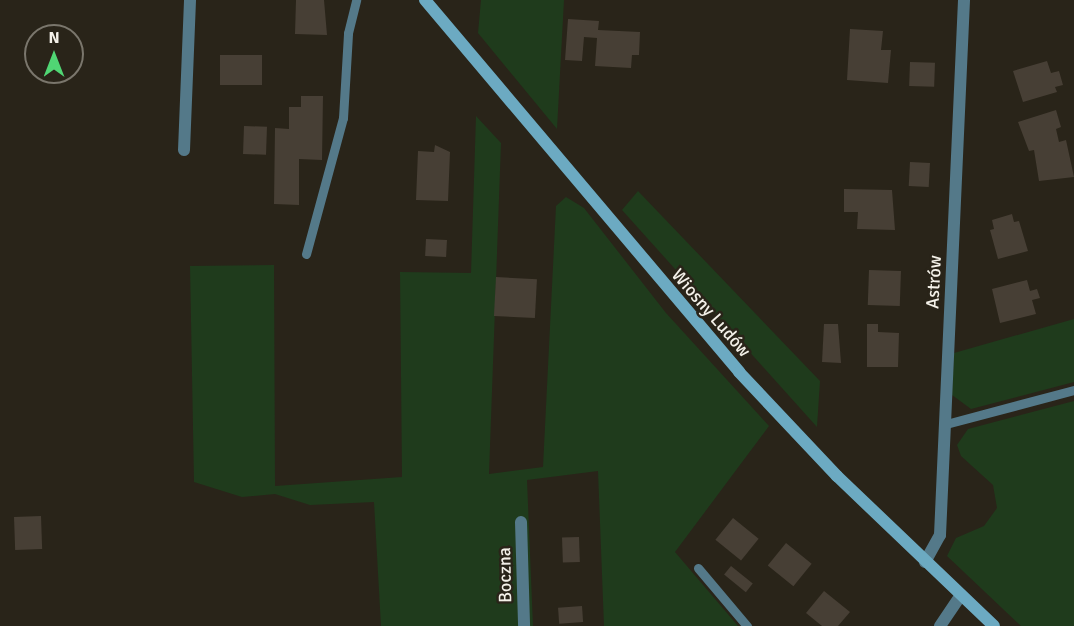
<!DOCTYPE html>
<meta charset="utf-8">
<style>
body{margin:0}
#map{position:relative;width:1074px;height:626px;overflow:hidden;background:#292419;font-family:Signika,sans-serif}
div>[style]{position:absolute}
.green>*{inset:0;background:#1f3b1c}
.building>*{inset:0;background:#473f35;transform-origin:0 0}
.lane>*{height:9px;margin:-4.5px;padding:0 4.5px;transform-origin:4.5px;border-radius:4.5px;background:#547989}
.street>*{height:12px;margin:-6px;padding:0 6px;transform-origin:6px;border-radius:6px;background:#547989}
.secondary>*{height:12px;margin:-6px;padding:0 6px;transform-origin:6px;border-radius:6px;background:#6caac2}
span{translate:-50% -50%;white-space:nowrap;text-align:center;line-height:1.15;-webkit-text-stroke:5px #292419;paint-order:stroke}
.street-label{font-size:18px;color:#f4f1e9}
.north{position:absolute;left:24px;top:24px;width:60px;height:60px;box-sizing:border-box;background:#292419;border:2px solid #7a766c;border-radius:50%;rotate:0deg;font-size:16px;font-weight:700;line-height:24px;text-align:center;color:#f4f1e9}
.north::after{content:'';display:block;margin:auto;width:21px;height:27px;background:#50d674;clip-path:polygon(50% 0,100% 100%,50% 72%,0 100%)}
</style>
<div id="map">
<div class="green">
<i style="clip-path:polygon(481px 0,564px 0,557px 129px,478px 33px)"></i>
<i style="clip-path:polygon(476px 116px,501px 143px,489px 474px,543px 467px,556px 206px,566px 197px,584px 208px,666px 313px,769px 426px,675px 552px,738px 626px,604px 626px,598px 471px,527px 480px,533px 626px,381px 626px,374px 502px,310px 505px,275px 494px,242px 497px,194px 482px,190px 266px,274px 265px,275px 486px,402px 477px,400px 272px,471px 273px)"></i>
<i style="clip-path:polygon(638px 191px,820px 381px,817px 427px,622px 210px)"></i>
<i style="clip-path:polygon(1074px 319px,1074px 382px,971px 409px,952px 395px,954px 353px)"></i>
<i style="clip-path:polygon(1074px 401px,1074px 626px,1021px 626px,947px 556px,956px 538px,984px 526px,997px 508px,993px 485px,961px 456px,957px 445px,968px 429px)"></i>
</div>
<div class="building">
<i style="clip-path:polygon(296px 0,324px 0,327px 35px,295px 34px)"></i>
<i style="clip-path:polygon(568px 19px,599px 21px,598px 30px,640px 32px,639px 55px,632px 55px,631px 68px,595px 66px,597px 38px,584px 37px,582px 61px,565px 60px)"></i>
<i style="clip-path:polygon(850px 29px,883px 31px,881px 50px,891px 50px,888px 83px,847px 80px)"></i>
<i style="left:220px;top:55px;width:42px;height:30px"></i>
<i style="clip-path:polygon(1047px 61px,1051px 73px,1059px 71px,1063px 85px,1055px 87px,1057px 92px,1023px 102px,1013px 71px)"></i>
<i style="left:910px;top:62px;width:25px;height:24px;rotate:2deg"></i>
<i style="clip-path:polygon(301px 96px,323px 96px,322px 160px,299px 159px,299px 205px,274px 204px,275px 128px,289px 129px,289px 107px,301px 107px)"></i>
<i style="clip-path:polygon(1056px 110px,1061px 127px,1056px 129px,1059px 142px,1066px 140px,1074px 177px,1039px 181px,1034px 150px,1029px 151px,1018px 122px)"></i>
<i style="left:244px;top:126px;width:23px;height:28px;rotate:2deg"></i>
<i style="clip-path:polygon(435px 145px,450px 152px,448px 201px,416px 200px,418px 151px,434px 152px)"></i>
<i style="left:910px;top:162px;width:20px;height:24px;rotate:3deg"></i>
<i style="clip-path:polygon(844px 189px,892px 190px,895px 230px,857px 229px,858px 212px,844px 212px)"></i>
<i style="clip-path:polygon(1012px 214px,1014px 222px,1019px 221px,1028px 251px,998px 259px,990px 230px,994px 229px,992px 220px)"></i>
<i style="left:426px;top:239px;width:21px;height:17px;rotate:3deg"></i>
<i style="left:869px;top:270px;width:32px;height:35px;rotate:2deg"></i>
<i style="left:496px;top:277px;width:41px;height:39px;rotate:3deg"></i>
<i style="clip-path:polygon(1027px 280px,1030px 291px,1037px 289px,1040px 298px,1032px 300px,1036px 314px,1000px 323px,992px 289px)"></i>
<i style="clip-path:polygon(824px 324px,838px 324px,841px 363px,822px 362px)"></i>
<i style="clip-path:polygon(867px 324px,878px 324px,878px 332px,899px 333px,898px 367px,867px 367px)"></i>
<i style="left:41px;top:516px;width:33px;height:27px;rotate:88deg"></i>
<i style="left:733px;top:518px;width:33px;height:28px;rotate:39deg"></i>
<i style="left:579px;top:537px;width:25px;height:17px;rotate:88deg"></i>
<i style="left:786px;top:543px;width:33px;height:29px;rotate:39deg"></i>
<i style="left:731px;top:566px;width:28px;height:11px;rotate:39deg"></i>
<i style="clip-path:polygon(824px 591px,850px 612px,838px 626px,822px 626px,806px 613px)"></i>
<i style="left:582px;top:606px;width:16px;height:24px;rotate:86deg"></i>
</div>
<div class="lane">
<i style="left:306px;top:254px;width:141px;rotate:-74.8deg"></i>
<i style="left:343px;top:118px;width:85px;rotate:-86.6deg"></i>
<i style="left:348px;top:33px;width:34px;rotate:-76deg"></i>
<i style="left:946px;top:424px;width:132px;rotate:-14.9deg"></i>
<i style="left:698px;top:568px;width:76px;rotate:49.8deg"></i>
</div>
<div class="street">
<i style="left:184px;top:150px;width:150px;rotate:-87.7deg"></i>
<i style="left:521px;top:522px;width:104px;rotate:88.3deg"></i>
<i style="left:925px;top:562px;width:31px;rotate:-61deg"></i>
<i style="left:940px;top:535px;width:536px;rotate:-87.43deg"></i>
<i style="left:940px;top:626px;width:37px;rotate:-56deg"></i>
</div>
<div class="secondary">
<i style="left:425px;top:0;width:487px;rotate:49.8deg"></i>
<i style="left:739px;top:372px;width:143px;rotate:46.7deg"></i>
<i style="left:837px;top:476px;width:217px;rotate:43.7deg"></i>
</div>
<div class="street-label">
<span style="left:934px;top:282px;rotate:-87deg">Astrów</span>
<span style="left:711px;top:313px;rotate:49deg">Wiosny Ludów</span>
<span style="left:505px;top:575px;rotate:-91deg">Boczna</span>
</div>
<div class="north">N</div>
</div>
